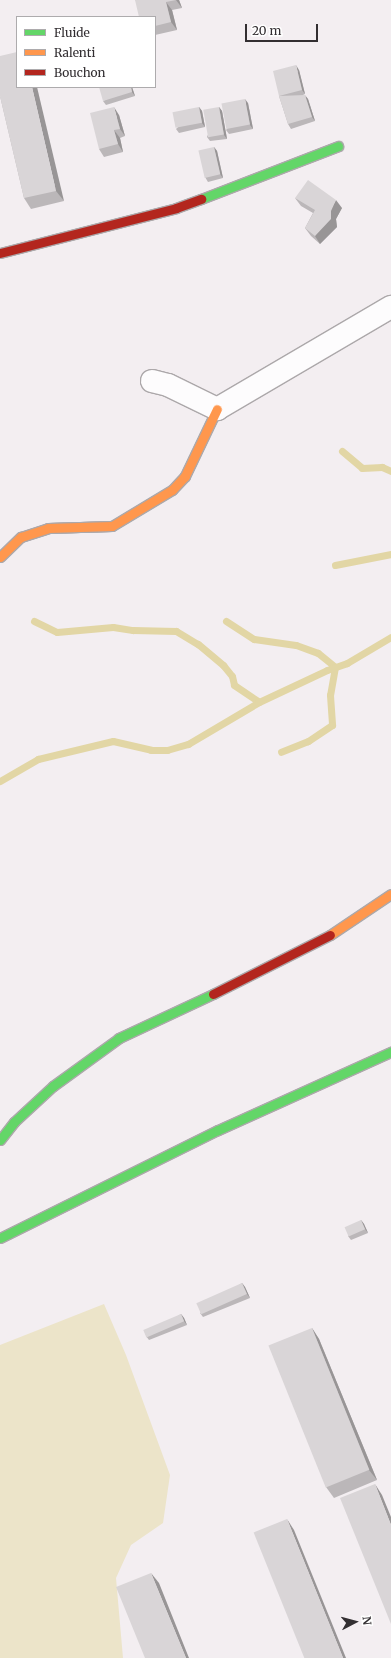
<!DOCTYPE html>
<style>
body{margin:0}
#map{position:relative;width:391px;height:1658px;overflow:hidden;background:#f3eef1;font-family:Merriweather,serif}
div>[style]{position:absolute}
.green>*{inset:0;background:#ece4c9}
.stream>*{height:7px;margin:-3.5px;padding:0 3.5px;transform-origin:3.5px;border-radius:3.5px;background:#e2d6a5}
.roads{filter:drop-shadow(1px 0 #aca8aa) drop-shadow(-1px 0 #aca8aa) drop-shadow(0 1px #aca8aa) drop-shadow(0 -1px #aca8aa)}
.street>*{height:22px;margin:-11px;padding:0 11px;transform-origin:11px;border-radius:11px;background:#fdfcfd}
.fast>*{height:9px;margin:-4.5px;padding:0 4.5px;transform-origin:4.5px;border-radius:4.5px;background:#63d668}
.slow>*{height:9px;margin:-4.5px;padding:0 4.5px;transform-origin:4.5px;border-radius:4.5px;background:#ff974d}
.jam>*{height:9px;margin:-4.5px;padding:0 4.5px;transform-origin:4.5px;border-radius:4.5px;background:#b3261e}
.wall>*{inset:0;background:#bbb7b9}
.shaded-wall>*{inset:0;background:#989596}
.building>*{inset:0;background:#d9d5d7;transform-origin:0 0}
span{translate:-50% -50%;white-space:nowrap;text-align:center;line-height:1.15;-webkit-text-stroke:3px #fff;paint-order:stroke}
.legend{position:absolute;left:16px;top:16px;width:140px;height:72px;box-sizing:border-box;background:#fff;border:1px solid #adabad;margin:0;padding:5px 7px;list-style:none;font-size:12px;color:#322e31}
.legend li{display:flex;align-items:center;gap:8px;height:20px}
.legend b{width:20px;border:1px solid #adabad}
.north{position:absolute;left:335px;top:1602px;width:40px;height:40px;-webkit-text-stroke:3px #fff;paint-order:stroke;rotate:84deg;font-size:11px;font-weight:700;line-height:16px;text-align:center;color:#322e31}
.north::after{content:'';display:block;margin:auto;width:14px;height:18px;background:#322e31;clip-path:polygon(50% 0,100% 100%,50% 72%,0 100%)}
.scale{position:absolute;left:245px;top:24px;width:73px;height:18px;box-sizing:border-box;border:2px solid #322e31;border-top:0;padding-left:5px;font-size:12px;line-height:14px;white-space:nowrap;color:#322e31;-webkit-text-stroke:3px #fff;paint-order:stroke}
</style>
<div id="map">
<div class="green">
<i style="clip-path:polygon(104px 1304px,126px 1355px,170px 1475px,163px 1523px,131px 1545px,116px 1578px,123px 1658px,0 1658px,0 1345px)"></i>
</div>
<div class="stream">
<i style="left:342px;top:451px;width:26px;rotate:40deg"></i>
<i style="left:362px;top:468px;width:20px;rotate:-3deg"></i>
<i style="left:382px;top:467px;width:10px;rotate:24deg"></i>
<i style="left:335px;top:565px;width:57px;rotate:-11.1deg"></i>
<i style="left:34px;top:621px;width:25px;rotate:26deg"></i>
<i style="left:57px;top:632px;width:56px;rotate:-5.1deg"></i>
<i style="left:113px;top:627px;width:20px;rotate:9deg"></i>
<i style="left:133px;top:630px;width:43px;rotate:1.3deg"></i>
<i style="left:176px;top:631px;width:26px;rotate:31deg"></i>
<i style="left:198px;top:644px;width:33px;rotate:40deg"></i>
<i style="left:223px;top:665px;width:14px;rotate:51deg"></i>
<i style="left:232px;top:676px;width:9px;rotate:77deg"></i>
<i style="left:234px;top:685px;width:30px;rotate:34deg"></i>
<i style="left:226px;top:621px;width:33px;rotate:33deg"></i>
<i style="left:254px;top:639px;width:42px;rotate:8.1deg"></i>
<i style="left:296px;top:645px;width:23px;rotate:20deg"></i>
<i style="left:318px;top:653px;width:22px;rotate:39deg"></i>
<i style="left:335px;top:667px;width:28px;rotate:100deg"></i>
<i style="left:330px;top:695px;width:30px;rotate:86deg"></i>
<i style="left:332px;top:725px;width:29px;rotate:146deg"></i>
<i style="left:308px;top:741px;width:29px;rotate:158deg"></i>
<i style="left:0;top:781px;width:44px;rotate:-30.1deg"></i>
<i style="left:38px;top:759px;width:77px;rotate:-13.5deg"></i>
<i style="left:113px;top:741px;width:39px;rotate:13deg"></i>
<i style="left:151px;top:750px;width:16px"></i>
<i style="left:167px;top:750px;width:22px;rotate:-16deg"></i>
<i style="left:188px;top:744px;width:82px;rotate:-30.6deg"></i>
<i style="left:259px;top:702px;width:75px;rotate:-25.2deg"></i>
<i style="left:327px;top:670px;width:21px;rotate:-19deg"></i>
<i style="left:347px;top:663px;width:51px;rotate:-30.6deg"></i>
</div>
<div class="roads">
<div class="street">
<i style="left:152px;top:381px;width:16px;rotate:14deg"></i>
<i style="left:168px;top:385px;width:55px;rotate:26.1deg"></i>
<i style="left:217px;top:409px;width:202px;rotate:-30.4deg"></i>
</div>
<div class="fast">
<i style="left:201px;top:199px;width:147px;rotate:-21.1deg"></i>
<i style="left:0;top:1140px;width:23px;rotate:-52deg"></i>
<i style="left:14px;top:1122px;width:53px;rotate:-42.7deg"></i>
<i style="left:53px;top:1086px;width:82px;rotate:-36deg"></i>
<i style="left:119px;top:1038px;width:104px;rotate:-25.1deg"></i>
<i style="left:0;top:1238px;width:243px;rotate:-26.4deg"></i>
<i style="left:218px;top:1130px;width:190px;rotate:-24.3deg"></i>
</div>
<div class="slow">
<i style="left:0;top:557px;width:29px;rotate:-44deg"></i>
<i style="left:21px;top:537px;width:28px;rotate:-18deg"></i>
<i style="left:48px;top:528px;width:64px;rotate:-1.8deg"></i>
<i style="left:112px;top:526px;width:70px;rotate:-31deg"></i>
<i style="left:172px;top:490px;width:19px;rotate:-47deg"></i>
<i style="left:185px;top:476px;width:74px;rotate:-64.5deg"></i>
<i style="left:330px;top:935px;width:73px;rotate:-33.9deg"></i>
</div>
<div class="jam">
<i style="left:0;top:253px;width:182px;rotate:-14.3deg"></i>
<i style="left:176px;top:208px;width:27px;rotate:-20deg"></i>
<i style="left:213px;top:994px;width:131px;rotate:-26.8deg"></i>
</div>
</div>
<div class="wall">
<i style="clip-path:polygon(135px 0,179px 0,182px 8px,172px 10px,177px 30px,155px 35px,155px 17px)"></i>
<i style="clip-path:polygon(299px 70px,305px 94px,303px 95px,308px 99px,315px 121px,291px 129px,288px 124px,279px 96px)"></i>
<i style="clip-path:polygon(132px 87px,135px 96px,106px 105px,103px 101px)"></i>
<i style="clip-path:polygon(0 96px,64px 201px,31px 209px,24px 198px)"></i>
<i style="clip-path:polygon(248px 103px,253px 129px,229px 134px,226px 130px)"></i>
<i style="clip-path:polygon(199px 107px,202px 111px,205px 127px,179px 133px,176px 129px)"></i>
<i style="clip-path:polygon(219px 107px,222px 111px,227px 139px,210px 141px,207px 137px)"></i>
<i style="clip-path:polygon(119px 115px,125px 136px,120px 138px,123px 152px,104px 157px,99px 149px)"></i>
<i style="clip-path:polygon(214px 147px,217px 151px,223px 178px,208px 182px,205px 177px)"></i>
<i style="clip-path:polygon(295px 198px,342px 208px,336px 219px,337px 227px,320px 244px,311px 236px,305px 228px,313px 213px,301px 206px)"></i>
<i style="clip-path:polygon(361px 1220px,364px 1224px,368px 1233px,351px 1240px,348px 1236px)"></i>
<i style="clip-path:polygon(242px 1283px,245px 1287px,250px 1298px,203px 1317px,200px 1313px)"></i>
<i style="clip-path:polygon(181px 1314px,184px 1318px,187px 1325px,149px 1340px,146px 1336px)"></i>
<i style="clip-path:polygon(312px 1328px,319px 1339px,377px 1480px,334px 1498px,326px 1487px)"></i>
</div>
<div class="shaded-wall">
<i style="clip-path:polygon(176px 0,179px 0,182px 8px)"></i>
<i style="clip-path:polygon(166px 2px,172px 10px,177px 30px,171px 22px)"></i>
<i style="clip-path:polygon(296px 65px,299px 70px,305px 94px,302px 90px)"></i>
<i style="clip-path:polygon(32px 87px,37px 87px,64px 201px,56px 191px)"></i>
<i style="clip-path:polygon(131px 87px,132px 87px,135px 96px,132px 92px)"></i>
<i style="clip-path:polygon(305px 95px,308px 99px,315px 121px,312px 117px)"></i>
<i style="clip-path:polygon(245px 99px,248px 103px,253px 129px,250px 125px)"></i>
<i style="clip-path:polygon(114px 107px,119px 115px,125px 136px,120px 129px)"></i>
<i style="clip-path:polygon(199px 107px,202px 111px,205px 127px,202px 123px)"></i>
<i style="clip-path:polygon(219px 107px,222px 111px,227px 139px,224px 135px)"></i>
<i style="clip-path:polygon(114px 130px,120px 138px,123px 152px,118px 144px)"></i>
<i style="clip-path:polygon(214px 147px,217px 151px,223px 178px,220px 174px)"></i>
<i style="clip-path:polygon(336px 200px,342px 208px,336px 219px,337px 227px,320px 244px,315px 236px)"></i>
<i style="clip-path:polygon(361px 1220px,364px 1224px,368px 1233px,365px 1229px)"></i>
<i style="clip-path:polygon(242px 1283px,245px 1287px,250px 1298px,247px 1294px)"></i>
<i style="clip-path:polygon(181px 1314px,184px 1318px,187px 1325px,184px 1321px)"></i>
<i style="clip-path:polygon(312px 1328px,319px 1339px,377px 1480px,369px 1470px)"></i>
<i style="clip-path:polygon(375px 1484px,382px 1495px,391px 1517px,391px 1525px)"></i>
<i style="clip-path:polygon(287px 1519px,294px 1530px,346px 1658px,343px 1658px)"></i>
<i style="clip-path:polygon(151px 1573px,159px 1583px,189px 1658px,186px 1658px)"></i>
</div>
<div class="building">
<i style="clip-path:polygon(135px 0,176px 0,166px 2px,171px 22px,155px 26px,155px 17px,139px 17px)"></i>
<i style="clip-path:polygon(17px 52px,17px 87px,32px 87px,56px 191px,24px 198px,0 96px,0 56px)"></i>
<i style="clip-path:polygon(296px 65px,302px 90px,279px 96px,305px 95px,312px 117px,288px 124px,279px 96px,273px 71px)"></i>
<i style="clip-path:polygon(99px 87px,131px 87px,132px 92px,103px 101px)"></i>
<i style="left:245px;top:99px;width:26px;height:24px;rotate:79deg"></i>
<i style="clip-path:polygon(114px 107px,120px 129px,114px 130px,118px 144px,99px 149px,90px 113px)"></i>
<i style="left:199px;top:107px;width:16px;height:27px;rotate:79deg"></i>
<i style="left:219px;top:107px;width:28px;height:16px;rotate:80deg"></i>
<i style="left:214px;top:147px;width:28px;height:16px;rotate:77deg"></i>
<i style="clip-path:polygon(308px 180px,336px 200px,331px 211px,331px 219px,315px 236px,305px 228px,315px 210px,295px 198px)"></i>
<i style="left:361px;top:1220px;width:10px;height:18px;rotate:66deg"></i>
<i style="left:242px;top:1283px;width:12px;height:50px;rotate:66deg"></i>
<i style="left:181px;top:1314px;width:8px;height:41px;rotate:67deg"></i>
<i style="left:312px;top:1328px;width:153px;height:47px;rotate:68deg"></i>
<i style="clip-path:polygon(375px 1484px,391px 1525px,391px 1624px,340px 1498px)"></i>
<i style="left:287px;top:1519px;width:150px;height:36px;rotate:68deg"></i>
<i style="clip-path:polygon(151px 1573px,186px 1658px,145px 1658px,116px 1587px)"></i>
</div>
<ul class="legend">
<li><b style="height:5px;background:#63d668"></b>Fluide</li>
<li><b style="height:5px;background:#ff974d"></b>Ralenti</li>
<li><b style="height:5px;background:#b3261e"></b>Bouchon</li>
</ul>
<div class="north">N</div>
<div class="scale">20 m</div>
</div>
